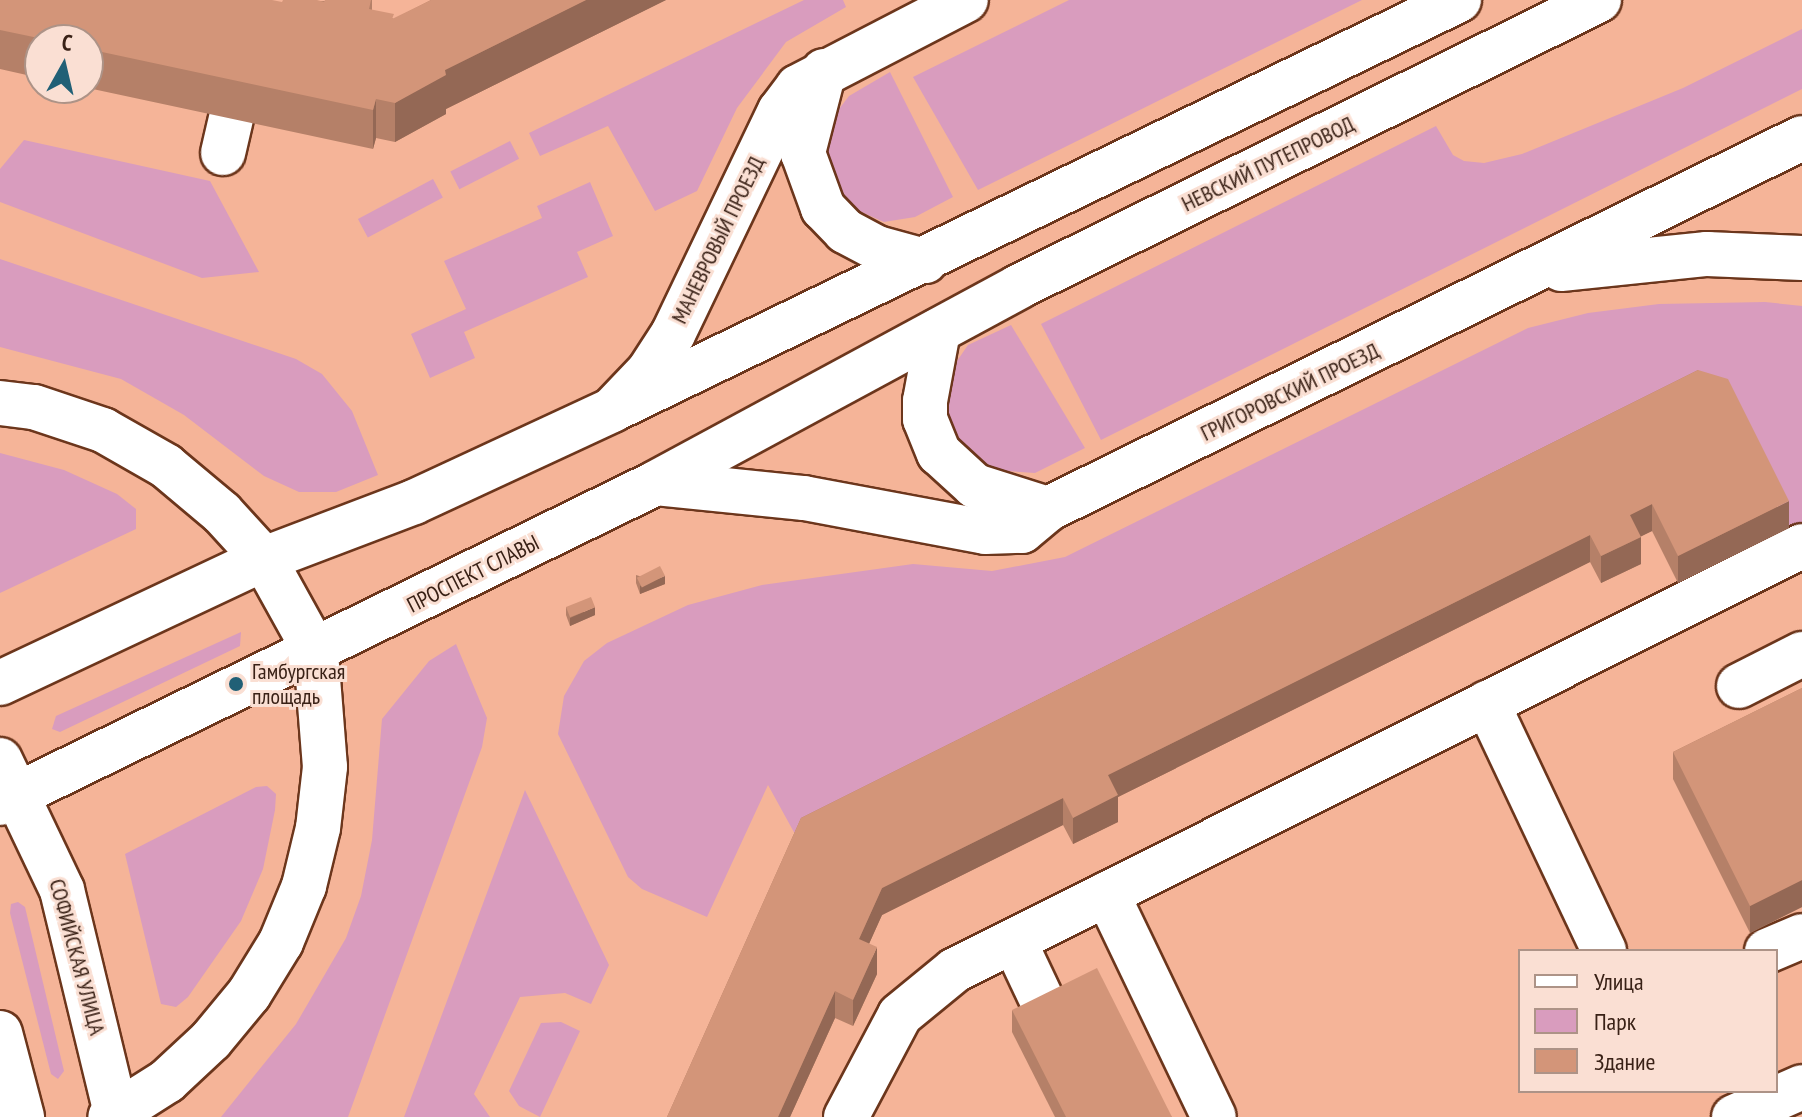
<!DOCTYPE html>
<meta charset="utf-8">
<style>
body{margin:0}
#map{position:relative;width:1802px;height:1117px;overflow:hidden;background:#f5b498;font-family:"PT Sans Narrow",sans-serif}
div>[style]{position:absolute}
.green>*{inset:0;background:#d99cbe;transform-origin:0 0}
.roads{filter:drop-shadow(2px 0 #6c361c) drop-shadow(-2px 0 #6c361c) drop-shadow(0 2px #6c361c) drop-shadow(0 -2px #6c361c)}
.minor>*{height:44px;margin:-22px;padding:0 22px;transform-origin:22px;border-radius:22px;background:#fff}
.major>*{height:44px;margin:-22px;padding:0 22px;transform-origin:22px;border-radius:22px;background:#fff}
.wall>*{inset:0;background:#b58068}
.shaded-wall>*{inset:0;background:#946855}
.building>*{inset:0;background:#d39579;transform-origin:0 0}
.dots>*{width:22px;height:22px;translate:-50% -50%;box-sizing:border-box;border:4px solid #fadfd3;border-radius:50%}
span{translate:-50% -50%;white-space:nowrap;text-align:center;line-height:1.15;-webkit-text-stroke:6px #fadfd3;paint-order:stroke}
.street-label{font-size:22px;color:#392116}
.poi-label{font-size:22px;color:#392116}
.left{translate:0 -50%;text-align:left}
.legend{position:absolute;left:1518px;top:949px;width:260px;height:144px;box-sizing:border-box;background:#fadfd3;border:2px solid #ad9387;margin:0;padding:10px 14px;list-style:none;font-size:24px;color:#392116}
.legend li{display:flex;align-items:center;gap:16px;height:40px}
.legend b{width:40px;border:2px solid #ad9387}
.north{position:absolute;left:24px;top:24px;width:80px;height:80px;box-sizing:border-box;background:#fadfd3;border:2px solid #ad9387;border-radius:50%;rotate:8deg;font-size:22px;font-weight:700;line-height:32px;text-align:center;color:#392116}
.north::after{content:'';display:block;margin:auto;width:28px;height:36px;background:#216076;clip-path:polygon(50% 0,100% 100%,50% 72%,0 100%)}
</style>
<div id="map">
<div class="green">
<i style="clip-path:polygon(804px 0,843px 0,846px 7px,786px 42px,737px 108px,697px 191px,655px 211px,608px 126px,540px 156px,529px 133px)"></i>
<i style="clip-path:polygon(1069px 0,1362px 0,978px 190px,913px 77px)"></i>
<i style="clip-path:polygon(1802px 29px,1802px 89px,1101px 440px,1041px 324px,1436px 126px,1453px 155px,1464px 161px,1484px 163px,1522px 154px,1683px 88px)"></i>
<i style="clip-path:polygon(890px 72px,953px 197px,915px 217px,884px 222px,859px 211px,845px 197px,827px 161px,826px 142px,833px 117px,849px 96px)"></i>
<i style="clip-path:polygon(24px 140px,210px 181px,259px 272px,202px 278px,0 202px,0 169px)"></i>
<i style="left:510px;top:141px;width:20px;height:67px;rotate:63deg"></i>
<i style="left:433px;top:179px;width:21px;height:85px;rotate:62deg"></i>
<i style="clip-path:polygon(590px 182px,613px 236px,577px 252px,588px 277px,464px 332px,475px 358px,430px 378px,411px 334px,466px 309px,444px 261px,542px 218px,537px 206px)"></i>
<i style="clip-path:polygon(0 259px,296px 359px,322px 374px,352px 411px,378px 475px,336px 492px,299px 492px,264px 476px,184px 415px,121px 379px,0 347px)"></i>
<i style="clip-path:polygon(1765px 302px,1802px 306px,1802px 522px,1789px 528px,1728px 406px,801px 845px,768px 785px,707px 917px,642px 889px,628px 877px,558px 734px,564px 696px,584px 661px,607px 643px,688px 605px,762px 585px,913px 564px,992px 571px,1065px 557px,1528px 328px,1588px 313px,1659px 304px)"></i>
<i style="clip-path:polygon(1011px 325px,1085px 448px,1035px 473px,992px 470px,959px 449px,937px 390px,968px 345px)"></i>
<i style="clip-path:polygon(0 453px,64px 470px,117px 494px,136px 509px,136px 529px,0 593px)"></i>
<i style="clip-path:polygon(241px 632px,240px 646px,60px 732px,52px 729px,56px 716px)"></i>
<i style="clip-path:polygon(456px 644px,487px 718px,482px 747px,348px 1117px,221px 1117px,296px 1024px,346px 938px,361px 896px,372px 840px,382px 719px,429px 661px)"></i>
<i style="clip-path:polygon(267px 786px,276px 794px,275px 810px,263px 869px,241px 921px,188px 997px,176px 1007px,161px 1004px,125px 854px,256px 787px)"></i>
<i style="clip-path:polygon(525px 790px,609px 965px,591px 1004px,565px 993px,520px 997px,474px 1094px,490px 1117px,404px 1117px)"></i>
<i style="clip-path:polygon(18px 902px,25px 907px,64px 1071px,58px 1079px,51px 1074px,10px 913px,11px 904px)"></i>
<i style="clip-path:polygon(561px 1022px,580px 1031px,540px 1117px,519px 1106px,509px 1091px,541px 1023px)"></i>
</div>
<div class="roads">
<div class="minor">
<i style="left:824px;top:71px;width:85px;rotate:104.4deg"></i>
<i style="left:803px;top:153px;width:59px;rotate:70deg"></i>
<i style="left:823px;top:208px;width:32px;rotate:46deg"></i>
<i style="left:845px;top:231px;width:36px;rotate:28deg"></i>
<i style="left:877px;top:248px;width:50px;rotate:15.2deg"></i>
<i style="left:223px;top:153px;width:35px;rotate:-77deg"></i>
<i style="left:1561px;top:269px;width:147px;rotate:-5.9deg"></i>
<i style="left:1707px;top:254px;width:95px;rotate:2.4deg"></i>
<i style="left:938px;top:331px;width:71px;rotate:100.5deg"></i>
<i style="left:925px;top:401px;width:18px;rotate:90deg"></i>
<i style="left:925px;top:419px;width:37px;rotate:68deg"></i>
<i style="left:939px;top:453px;width:49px;rotate:42.5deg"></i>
<i style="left:975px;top:486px;width:77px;rotate:17.5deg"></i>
<i style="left:612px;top:410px;width:54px;rotate:-46.5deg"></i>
<i style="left:649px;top:371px;width:44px;rotate:-57deg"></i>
<i style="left:673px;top:334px;width:247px;rotate:-64.4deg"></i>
<i style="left:780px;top:111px;width:30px;rotate:-53deg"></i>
<i style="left:798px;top:87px;width:189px;rotate:-27.4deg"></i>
<i style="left:656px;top:483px;width:149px;rotate:5.8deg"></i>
<i style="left:804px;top:498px;width:184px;rotate:10.6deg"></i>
<i style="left:985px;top:532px;width:37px;rotate:-2deg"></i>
<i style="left:1022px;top:531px;width:34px;rotate:-40deg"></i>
<i style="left:1048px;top:509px;width:840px;rotate:-26.2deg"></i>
<i style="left:1739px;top:686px;width:71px;rotate:-26.9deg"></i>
<i style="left:1487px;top:703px;width:274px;rotate:64.7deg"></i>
<i style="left:1107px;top:894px;width:247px;rotate:64.4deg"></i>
<i style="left:1014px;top:941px;width:63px;rotate:64.7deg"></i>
<i style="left:1767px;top:951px;width:38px;rotate:-23deg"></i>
<i style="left:846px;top:1117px;width:115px;rotate:-62.1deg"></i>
<i style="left:900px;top:1015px;width:71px;rotate:-39.3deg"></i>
<i style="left:955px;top:970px;width:947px;rotate:-26.59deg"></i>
<i style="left:1734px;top:1117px;width:74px;rotate:-23.8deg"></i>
</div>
<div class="major">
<i style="left:0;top:403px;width:34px;rotate:7deg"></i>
<i style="left:34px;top:407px;width:73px;rotate:18.4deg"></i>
<i style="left:103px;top:430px;width:73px;rotate:29.7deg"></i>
<i style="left:166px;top:466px;width:73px;rotate:40deg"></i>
<i style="left:222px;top:513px;width:62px;rotate:47.6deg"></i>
<i style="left:264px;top:559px;width:107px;rotate:61deg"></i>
<i style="left:316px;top:653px;width:114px;rotate:85.5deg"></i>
<i style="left:325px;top:767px;width:61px;rotate:96.5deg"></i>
<i style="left:318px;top:828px;width:60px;rotate:103.6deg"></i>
<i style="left:304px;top:886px;width:61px;rotate:112.3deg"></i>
<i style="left:281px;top:942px;width:61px;rotate:121.6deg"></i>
<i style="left:249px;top:994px;width:60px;rotate:129.6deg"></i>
<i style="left:211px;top:1040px;width:60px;rotate:137deg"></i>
<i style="left:167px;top:1081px;width:67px;rotate:147.7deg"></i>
<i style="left:0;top:683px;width:292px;rotate:-25.2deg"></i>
<i style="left:264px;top:559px;width:160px;rotate:-20.8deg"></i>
<i style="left:414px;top:502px;width:218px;rotate:-24.9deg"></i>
<i style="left:612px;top:410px;width:941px;rotate:-25.83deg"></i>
<i style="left:0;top:760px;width:144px;rotate:64.5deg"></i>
<i style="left:62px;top:890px;width:234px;rotate:76.4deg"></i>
<i style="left:0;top:803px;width:730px;rotate:-26deg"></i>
<i style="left:656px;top:483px;width:412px;rotate:-28.4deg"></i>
<i style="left:1018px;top:287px;width:648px;rotate:-26.29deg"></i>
<i style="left:0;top:1033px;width:87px;rotate:75.3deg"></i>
</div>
</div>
<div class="wall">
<i style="clip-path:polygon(0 0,282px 2px,372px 0,372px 10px,394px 19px,431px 0,666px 0,446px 109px,446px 114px,395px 142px,376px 138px,373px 149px,88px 88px,88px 40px,40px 40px,40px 78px,0 69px)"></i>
<i style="clip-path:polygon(1698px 370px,1789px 528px,1678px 583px,1652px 531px,1641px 536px,1641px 564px,1601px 583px,1590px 562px,1118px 797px,1118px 822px,1073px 844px,1063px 825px,882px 915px,869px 944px,877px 974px,853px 1026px,835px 1018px,790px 1117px,667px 1117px,801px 818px)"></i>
<i style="clip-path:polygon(636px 575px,665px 584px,640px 594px,636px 583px)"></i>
<i style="clip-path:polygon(566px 607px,595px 615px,570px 626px,566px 615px)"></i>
<i style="clip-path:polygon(1802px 688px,1802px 907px,1750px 933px,1673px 779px,1673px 752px)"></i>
<i style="clip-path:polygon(1012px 1010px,1172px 1117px,1055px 1117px,1012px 1032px)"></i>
</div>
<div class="shaded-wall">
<i style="clip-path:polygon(586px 0,666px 0,446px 109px,446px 114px,395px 142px,395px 103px,445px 70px)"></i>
<i style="clip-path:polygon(376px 99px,376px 138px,373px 149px,373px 110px)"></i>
<i style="clip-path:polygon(1789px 501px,1789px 528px,1678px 583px,1678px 556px)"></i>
<i style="clip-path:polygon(1652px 504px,1652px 531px,1630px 542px,1630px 515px)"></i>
<i style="clip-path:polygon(1590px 535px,1590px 562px,1118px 797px,1118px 822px,1073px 844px,1073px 818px,1108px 775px)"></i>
<i style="clip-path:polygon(1641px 537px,1641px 564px,1601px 583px,1601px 556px)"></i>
<i style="clip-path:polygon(665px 576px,665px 584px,640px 594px,640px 586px)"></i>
<i style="clip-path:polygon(595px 607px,595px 615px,570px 626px,570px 618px)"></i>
<i style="clip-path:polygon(1063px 798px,1063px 825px,882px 915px,859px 966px,859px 939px,882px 888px)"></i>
<i style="clip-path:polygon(1802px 880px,1802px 907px,1750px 933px,1750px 906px)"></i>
<i style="clip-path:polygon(877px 947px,877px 974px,853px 1026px,853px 1000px)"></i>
<i style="clip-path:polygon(835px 991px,835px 1018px,790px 1117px,778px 1117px)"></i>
</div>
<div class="building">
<i style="clip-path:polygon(0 0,272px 0,282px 2px,283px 0,317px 0,324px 2px,325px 0,371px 0,369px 9px,394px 14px,392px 19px,431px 0,586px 0,445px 70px,446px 75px,395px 103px,376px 99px,373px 110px,88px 49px,88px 40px,48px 40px,0 30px)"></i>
<i style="clip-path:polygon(1698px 370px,1728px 379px,1789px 501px,1678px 556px,1652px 504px,1630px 515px,1641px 537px,1601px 556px,1590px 535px,1108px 775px,1118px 795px,1073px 818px,1063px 798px,882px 888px,859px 939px,877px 947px,853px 1000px,835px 991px,778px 1117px,667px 1117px,801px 818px)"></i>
<i style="left:660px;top:566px;width:11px;height:26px;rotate:63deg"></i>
<i style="left:591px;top:597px;width:11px;height:27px;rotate:68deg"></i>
<i style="clip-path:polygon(1802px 688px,1802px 880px,1750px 906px,1673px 752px)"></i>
<i style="clip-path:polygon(1097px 968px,1172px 1117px,1066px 1117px,1012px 1010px)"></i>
</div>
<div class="dots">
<i style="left:236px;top:684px;background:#216076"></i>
</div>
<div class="street-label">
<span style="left:1268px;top:164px;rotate:-26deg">НЕВСКИЙ ПУТЕПРОВОД</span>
<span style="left:718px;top:240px;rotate:-64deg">МАНЕВРОВЫЙ ПРОЕЗД</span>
<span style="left:1290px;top:392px;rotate:-26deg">ГРИГОРОВСКИЙ ПРОЕЗД</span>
<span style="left:473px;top:574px;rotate:-27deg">ПРОСПЕКТ СЛАВЫ</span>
<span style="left:77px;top:957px;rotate:75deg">СОФИЙСКАЯ УЛИЦА</span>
</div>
<div class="poi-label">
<span class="left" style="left:252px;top:684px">Гамбургская<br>площадь</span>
</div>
<ul class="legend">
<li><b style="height:10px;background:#fff"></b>Улица</li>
<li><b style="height:22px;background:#d99cbe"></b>Парк</li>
<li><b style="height:22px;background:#d39579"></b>Здание</li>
</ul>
<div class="north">С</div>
</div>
